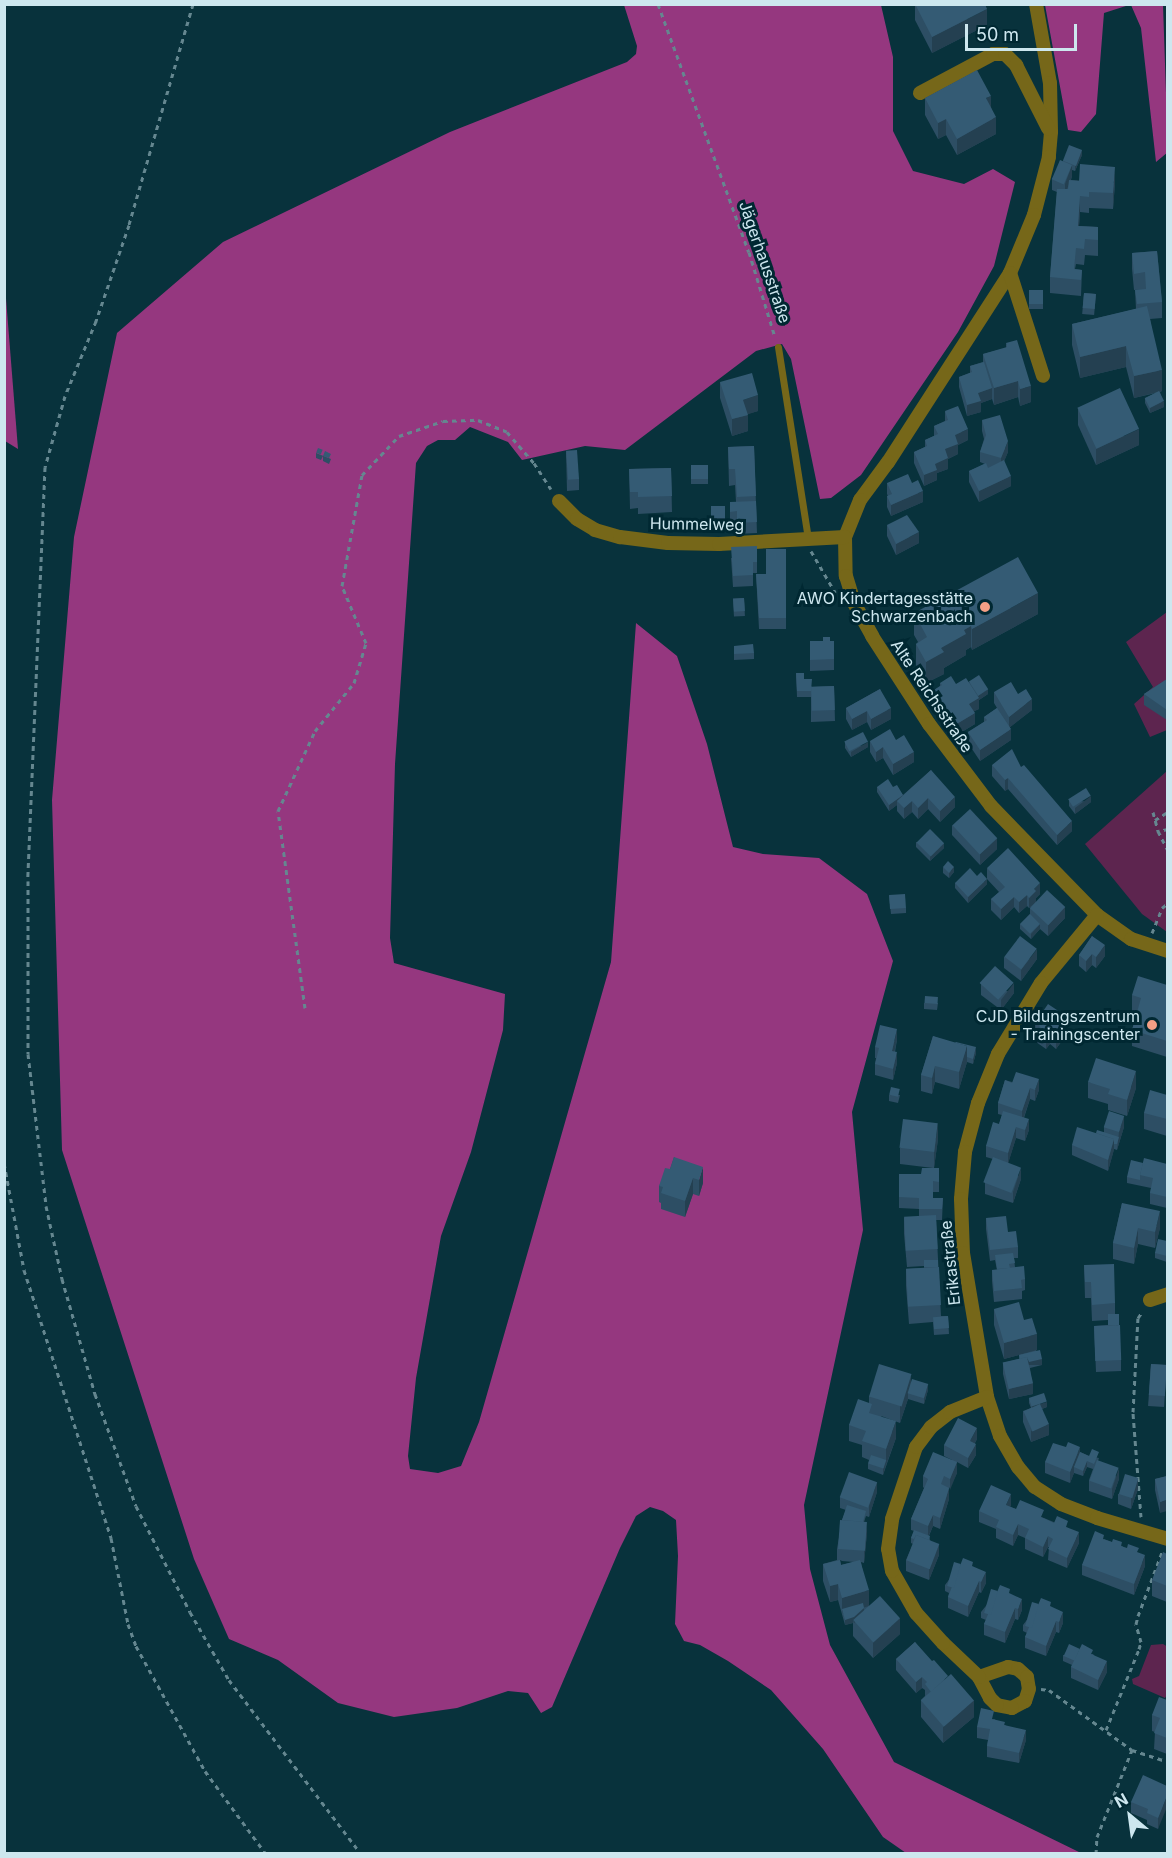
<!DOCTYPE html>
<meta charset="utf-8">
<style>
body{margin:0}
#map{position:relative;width:1172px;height:1858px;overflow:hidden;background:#08323c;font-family:Inter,sans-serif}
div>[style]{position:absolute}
.green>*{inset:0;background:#5d254f}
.forest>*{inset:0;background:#95377f}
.path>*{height:3px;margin-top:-1.5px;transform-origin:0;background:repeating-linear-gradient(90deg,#658790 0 4.5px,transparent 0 9px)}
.lane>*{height:7px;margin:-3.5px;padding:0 3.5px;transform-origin:3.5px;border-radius:3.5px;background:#766719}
.street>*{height:14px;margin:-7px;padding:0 7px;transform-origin:7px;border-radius:7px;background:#766719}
.wall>*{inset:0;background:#2d4e64;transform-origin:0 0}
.shaded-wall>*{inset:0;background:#244051;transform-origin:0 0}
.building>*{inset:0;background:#345b74;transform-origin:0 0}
.dots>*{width:16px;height:16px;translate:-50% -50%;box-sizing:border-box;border:3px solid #002832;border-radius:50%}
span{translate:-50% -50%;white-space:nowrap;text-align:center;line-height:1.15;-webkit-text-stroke:6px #002832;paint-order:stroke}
.street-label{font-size:16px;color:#cde7ef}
.poi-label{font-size:16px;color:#cde7ef}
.right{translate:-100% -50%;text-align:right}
.frame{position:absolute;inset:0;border:6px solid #cde7ef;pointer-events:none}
.north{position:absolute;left:1100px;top:1786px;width:60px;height:60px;-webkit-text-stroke:4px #002832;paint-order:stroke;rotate:331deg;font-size:16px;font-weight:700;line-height:24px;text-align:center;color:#cde7ef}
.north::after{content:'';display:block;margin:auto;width:21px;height:27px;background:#cde7ef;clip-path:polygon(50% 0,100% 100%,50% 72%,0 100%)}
.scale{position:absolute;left:965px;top:24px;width:112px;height:27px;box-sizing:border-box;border:3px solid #cde7ef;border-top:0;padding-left:8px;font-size:18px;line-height:21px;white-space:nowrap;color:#cde7ef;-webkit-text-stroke:4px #002832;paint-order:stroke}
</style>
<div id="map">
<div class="green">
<i style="clip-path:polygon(1167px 612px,1167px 730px,1150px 737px,1134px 704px,1153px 687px,1126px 642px)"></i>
<i style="clip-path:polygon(1167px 771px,1167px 932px,1142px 914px,1085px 844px)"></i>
<i style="clip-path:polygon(1163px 1644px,1168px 1647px,1167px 1695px,1165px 1698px,1133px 1684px,1132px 1679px,1139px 1676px,1151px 1645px)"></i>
</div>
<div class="forest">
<i style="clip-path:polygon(624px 5px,881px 5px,893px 57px,893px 131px,913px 171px,964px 184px,993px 169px,1015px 182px,994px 266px,958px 332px,861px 475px,831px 498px,820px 499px,791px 359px,782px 344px,756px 351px,625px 450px,585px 446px,522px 460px,508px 442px,470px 427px,455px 440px,438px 440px,427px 446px,416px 463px,395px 764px,390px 938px,394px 963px,505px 994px,503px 1030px,471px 1152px,441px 1236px,416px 1378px,408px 1456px,410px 1469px,438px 1473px,461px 1466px,479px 1422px,611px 962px,636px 623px,677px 656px,707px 744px,733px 847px,763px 854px,819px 858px,867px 894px,893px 961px,852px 1112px,863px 1230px,804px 1505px,810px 1569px,830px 1645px,894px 1762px,1081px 1853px,906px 1853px,883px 1837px,823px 1749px,771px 1690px,728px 1661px,700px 1645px,684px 1641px,675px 1624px,678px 1556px,676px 1520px,663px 1511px,650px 1507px,636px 1516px,620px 1548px,552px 1707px,541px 1713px,528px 1693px,508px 1691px,457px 1708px,394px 1717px,338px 1703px,278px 1660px,229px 1639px,194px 1559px,62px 1150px,52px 800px,74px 537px,117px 333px,223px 242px,450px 132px,627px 62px,636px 54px,637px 46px)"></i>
<i style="clip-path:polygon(1045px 5px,1129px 5px,1104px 13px,1096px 114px,1081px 132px,1068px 130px)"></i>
<i style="clip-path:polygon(1131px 5px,1163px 5px,1168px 152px,1156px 162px,1141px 28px)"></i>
<i style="clip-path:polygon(4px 286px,5px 286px,18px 449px,5px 441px)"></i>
</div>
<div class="path">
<i style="left:193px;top:4px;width:230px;rotate:106.2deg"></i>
<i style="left:129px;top:225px;width:102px;rotate:109deg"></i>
<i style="left:96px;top:321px;width:81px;rotate:112.5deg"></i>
<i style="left:65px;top:396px;width:74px;rotate:105.7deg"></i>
<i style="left:45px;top:467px;width:414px;rotate:92.4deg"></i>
<i style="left:28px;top:881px;width:173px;rotate:90deg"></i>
<i style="left:28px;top:1054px;width:153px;rotate:83.2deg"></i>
<i style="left:46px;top:1206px;width:75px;rotate:77.6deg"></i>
<i style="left:62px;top:1279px;width:120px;rotate:74deg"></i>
<i style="left:95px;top:1394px;width:119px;rotate:69.9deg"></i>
<i style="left:136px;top:1506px;width:119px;rotate:63deg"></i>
<i style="left:190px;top:1612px;width:78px;rotate:60.2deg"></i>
<i style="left:229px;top:1680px;width:218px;rotate:52.8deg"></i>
<i style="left:658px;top:4px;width:264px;rotate:69.9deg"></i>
<i style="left:749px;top:252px;width:89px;rotate:73deg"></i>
<i style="left:811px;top:551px;width:48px;rotate:59.7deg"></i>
<i style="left:1153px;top:812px;width:20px;rotate:75deg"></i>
<i style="left:1155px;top:820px;width:15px;rotate:-32deg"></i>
<i style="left:1168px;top:829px;width:10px;rotate:169deg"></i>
<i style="left:1158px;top:831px;width:22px;rotate:63deg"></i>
<i style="left:1152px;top:933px;width:27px;rotate:-68deg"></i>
<i style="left:1162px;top:908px;width:8px;rotate:-40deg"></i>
<i style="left:305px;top:1008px;width:199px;rotate:-97.8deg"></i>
<i style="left:278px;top:811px;width:88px;rotate:-65.2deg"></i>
<i style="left:315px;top:731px;width:62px;rotate:-50.9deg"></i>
<i style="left:354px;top:683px;width:42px;rotate:-73.3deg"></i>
<i style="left:366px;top:643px;width:62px;rotate:-112.8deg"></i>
<i style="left:342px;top:586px;width:113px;rotate:-79.8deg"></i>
<i style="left:362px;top:475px;width:54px;rotate:-46.5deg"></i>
<i style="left:399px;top:436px;width:46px;rotate:-18.8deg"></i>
<i style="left:443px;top:421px;width:35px;rotate:-2deg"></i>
<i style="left:478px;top:420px;width:31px;rotate:22deg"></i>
<i style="left:507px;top:432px;width:41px;rotate:48.9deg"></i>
<i style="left:534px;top:463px;width:31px;rotate:57deg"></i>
<i style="left:4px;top:1163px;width:109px;rotate:79.4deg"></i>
<i style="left:24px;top:1270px;width:282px;rotate:72deg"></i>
<i style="left:111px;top:1538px;width:88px;rotate:78.8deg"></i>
<i style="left:128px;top:1624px;width:23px;rotate:70deg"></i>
<i style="left:136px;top:1646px;width:143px;rotate:61.1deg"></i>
<i style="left:205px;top:1771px;width:103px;rotate:53.7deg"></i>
<i style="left:1141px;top:1517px;width:105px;rotate:-94.4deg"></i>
<i style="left:1133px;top:1412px;width:94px;rotate:-87deg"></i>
<i style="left:1138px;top:1318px;width:7px;rotate:-56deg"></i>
<i style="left:1041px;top:1689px;width:8px;rotate:7deg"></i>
<i style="left:1049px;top:1690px;width:102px;rotate:35.9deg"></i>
<i style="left:1132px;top:1750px;width:38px;rotate:18deg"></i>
<i style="left:1106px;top:1730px;width:87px;rotate:-67.8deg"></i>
<i style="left:1139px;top:1649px;width:7px;rotate:-74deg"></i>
<i style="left:1141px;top:1642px;width:19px;rotate:-106deg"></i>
<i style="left:1136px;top:1624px;width:8px;rotate:-76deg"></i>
<i style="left:1138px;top:1616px;width:68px;rotate:-69.4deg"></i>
<i style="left:1096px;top:1854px;width:17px;rotate:-87deg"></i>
<i style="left:1097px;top:1837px;width:94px;rotate:-68.1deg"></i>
</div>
<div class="lane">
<i style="left:778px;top:347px;width:193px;rotate:81.1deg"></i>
</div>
<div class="street">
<i style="left:1036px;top:4px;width:80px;rotate:80deg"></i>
<i style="left:1050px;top:83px;width:49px;rotate:88.8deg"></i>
<i style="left:1051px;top:132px;width:25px;rotate:95deg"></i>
<i style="left:1049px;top:157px;width:60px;rotate:104.5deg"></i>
<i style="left:1034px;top:215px;width:63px;rotate:112.5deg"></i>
<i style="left:1010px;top:273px;width:225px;rotate:122.8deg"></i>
<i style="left:888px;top:462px;width:47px;rotate:126.4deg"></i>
<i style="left:860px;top:500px;width:40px;rotate:112deg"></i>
<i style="left:845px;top:537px;width:39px;rotate:89deg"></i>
<i style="left:846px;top:576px;width:28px;rotate:73deg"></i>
<i style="left:854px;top:603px;width:38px;rotate:61deg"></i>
<i style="left:872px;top:636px;width:105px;rotate:57.1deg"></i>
<i style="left:929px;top:724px;width:103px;rotate:52.9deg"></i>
<i style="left:991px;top:806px;width:152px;rotate:45.8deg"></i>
<i style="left:1097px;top:915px;width:42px;rotate:35.2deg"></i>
<i style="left:1131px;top:939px;width:39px;rotate:18deg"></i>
<i style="left:920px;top:93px;width:83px;rotate:-28.1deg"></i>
<i style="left:993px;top:54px;width:12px"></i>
<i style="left:1005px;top:54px;width:16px;rotate:45deg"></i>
<i style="left:1016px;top:65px;width:71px;rotate:63.1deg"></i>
<i style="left:1010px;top:273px;width:108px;rotate:72.2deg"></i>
<i style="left:559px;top:501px;width:25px;rotate:45deg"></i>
<i style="left:577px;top:519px;width:21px;rotate:31deg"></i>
<i style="left:595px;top:530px;width:26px;rotate:16deg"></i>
<i style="left:620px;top:537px;width:48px;rotate:7.1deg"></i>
<i style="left:668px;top:543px;width:51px;rotate:1.1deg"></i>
<i style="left:719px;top:544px;width:126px;rotate:-3.2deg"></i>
<i style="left:1097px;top:915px;width:88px;rotate:129.5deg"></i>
<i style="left:1041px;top:983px;width:83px;rotate:121.2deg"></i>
<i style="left:998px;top:1054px;width:53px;rotate:112.2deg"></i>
<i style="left:978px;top:1103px;width:51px;rotate:104.9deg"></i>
<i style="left:965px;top:1152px;width:47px;rotate:94.9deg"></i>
<i style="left:961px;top:1199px;width:54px;rotate:87.9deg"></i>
<i style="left:963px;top:1253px;width:146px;rotate:80.5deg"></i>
<i style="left:987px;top:1397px;width:41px;rotate:71.6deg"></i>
<i style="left:1000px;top:1436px;width:36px;rotate:60deg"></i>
<i style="left:1018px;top:1467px;width:26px;rotate:50deg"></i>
<i style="left:1035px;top:1487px;width:31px;rotate:33deg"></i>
<i style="left:1061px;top:1504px;width:39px;rotate:21deg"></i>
<i style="left:1097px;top:1518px;width:74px;rotate:16.5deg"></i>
<i style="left:1150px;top:1300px;width:19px;rotate:-18deg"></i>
<i style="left:979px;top:1677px;width:31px;rotate:-19deg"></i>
<i style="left:1008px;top:1667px;width:10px;rotate:11deg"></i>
<i style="left:1018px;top:1669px;width:12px;rotate:42deg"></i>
<i style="left:1027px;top:1677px;width:12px;rotate:81deg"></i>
<i style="left:1029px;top:1689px;width:13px;rotate:108deg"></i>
<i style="left:1025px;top:1701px;width:15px;rotate:152deg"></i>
<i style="left:1012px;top:1708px;width:15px;rotate:-169deg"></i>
<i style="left:997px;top:1705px;width:10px;rotate:-135deg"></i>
<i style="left:990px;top:1698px;width:24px;rotate:-118deg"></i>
<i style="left:979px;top:1677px;width:50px;rotate:-136.6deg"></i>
<i style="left:943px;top:1643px;width:40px;rotate:-132deg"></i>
<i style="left:916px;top:1613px;width:48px;rotate:-119.7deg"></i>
<i style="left:892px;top:1571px;width:22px;rotate:-100deg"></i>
<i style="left:888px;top:1549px;width:30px;rotate:-82deg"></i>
<i style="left:892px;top:1519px;width:76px;rotate:-71.6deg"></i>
<i style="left:916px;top:1447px;width:25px;rotate:-53deg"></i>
<i style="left:931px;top:1427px;width:24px;rotate:-38deg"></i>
<i style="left:950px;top:1412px;width:40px;rotate:-22deg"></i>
</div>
<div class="wall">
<i style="clip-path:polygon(915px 4px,987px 25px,932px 53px,915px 20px)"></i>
<i style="clip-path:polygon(925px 98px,991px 107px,996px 134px,957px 155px,946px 135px,938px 139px,925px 115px)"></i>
<i style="clip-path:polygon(1082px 155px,1075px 171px,1072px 170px,1072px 176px,1071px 180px,1115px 183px,1113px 209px,1089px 208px,1089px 213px,1080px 212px,1079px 226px,1098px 227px,1098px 256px,1085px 255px,1084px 265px,1076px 264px,1075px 269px,1082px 270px,1081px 296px,1050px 293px,1050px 277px,1057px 192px,1052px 190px,1052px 179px,1063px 161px)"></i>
<i style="clip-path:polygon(1157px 251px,1162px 302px,1162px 318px,1150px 319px,1162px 391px,1160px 392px,1164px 407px,1150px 413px,1145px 403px,1145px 398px,1156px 393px,1134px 398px,1126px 367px,1080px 378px,1072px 345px,1072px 324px,1136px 309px,1135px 290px,1145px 289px,1134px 290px,1132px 269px,1132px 253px)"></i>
<i style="left:1029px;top:290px;width:14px;height:19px"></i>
<i style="left:1084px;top:293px;width:12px;height:21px;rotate:5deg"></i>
<i style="clip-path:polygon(1006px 343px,1031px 402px,1020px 406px,1018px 397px,994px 405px,992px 399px,981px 403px,981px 412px,967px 416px,959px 387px,959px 377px,970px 373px,970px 366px,983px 362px,983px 354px,1006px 348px)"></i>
<i style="clip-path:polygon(720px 382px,758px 411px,747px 414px,748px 431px,732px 436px,720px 398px)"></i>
<i style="clip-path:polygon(1078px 409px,1139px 445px,1096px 465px,1078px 425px)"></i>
<i style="clip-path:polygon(945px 411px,968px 440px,958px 445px,958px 454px,948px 459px,948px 469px,937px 473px,937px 480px,924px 486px,914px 463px,914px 452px,925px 447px,925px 440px,934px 436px,934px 426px,945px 421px)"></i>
<i style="clip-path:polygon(982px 420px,1008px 452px,1004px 461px,1011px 486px,979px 502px,969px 482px,969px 471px,985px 464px,980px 462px,980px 452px,984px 439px,982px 431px)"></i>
<i style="clip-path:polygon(754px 446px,757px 533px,737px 534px,737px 522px,730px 523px,730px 502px,736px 502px,735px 485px,729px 486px,728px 447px)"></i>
<i style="clip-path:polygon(566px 451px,579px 479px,579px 490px,567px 491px)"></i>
<i style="clip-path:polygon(316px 453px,331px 459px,329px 464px,323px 461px,323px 456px,321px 460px,316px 458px)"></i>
<i style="left:691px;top:465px;width:17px;height:19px"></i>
<i style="clip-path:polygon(671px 468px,672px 512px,638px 514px,638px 508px,630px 509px,629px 469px)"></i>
<i style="clip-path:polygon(887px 483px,912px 483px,923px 502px,891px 516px,887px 507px,887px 496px,888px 496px,887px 494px)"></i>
<i style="left:711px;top:506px;width:14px;height:17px"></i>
<i style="clip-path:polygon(887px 525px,919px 543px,896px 555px,887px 536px)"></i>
<i style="clip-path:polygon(786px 549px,786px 629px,759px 629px,756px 574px,766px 574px)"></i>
<i style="clip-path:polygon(731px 558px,757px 562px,757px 573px,753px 573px,753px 586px,733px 587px)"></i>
<i style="clip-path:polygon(950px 594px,1038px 614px,972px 650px,971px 647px,966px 650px,966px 655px,944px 668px,944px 674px,926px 683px,916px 665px,916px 644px,918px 642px,914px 635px,914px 613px,946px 601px,950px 600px)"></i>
<i style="left:744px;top:598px;width:18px;height:11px;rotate:87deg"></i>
<i style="clip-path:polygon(810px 641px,830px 641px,834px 659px,834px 670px,810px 671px)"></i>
<i style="clip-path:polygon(734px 646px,754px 653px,754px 659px,734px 660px)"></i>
<i style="clip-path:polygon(796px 673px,812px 687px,834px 686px,835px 721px,811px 722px,811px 697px,797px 697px)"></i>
<i style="clip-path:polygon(1167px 679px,1167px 720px,1144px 705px,1144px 694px)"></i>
<i style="clip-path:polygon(969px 682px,988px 694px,979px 700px,979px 709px,974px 711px,975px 724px,955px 736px,934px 701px,934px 690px,940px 686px,940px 683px,956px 684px)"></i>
<i style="clip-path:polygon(880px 689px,891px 719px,871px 730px,867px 722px,852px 730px,846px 719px,846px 708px)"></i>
<i style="clip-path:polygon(994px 692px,1018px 694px,1032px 710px,1010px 727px,1011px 740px,980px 761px,968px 743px,968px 732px,984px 722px,984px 717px,997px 708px,994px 703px)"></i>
<i style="clip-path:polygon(896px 740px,914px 762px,893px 775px,883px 758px,876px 762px,870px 752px,870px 741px)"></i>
<i style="clip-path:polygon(845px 742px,868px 747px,851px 757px,845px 748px)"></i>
<i style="clip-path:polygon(992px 765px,1021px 767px,1072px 831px,1057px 845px,1008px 789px,1005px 791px,992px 776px)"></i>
<i style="clip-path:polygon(931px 770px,955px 807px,940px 822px,928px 809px,918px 819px,912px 812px,904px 819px,897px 811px,897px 805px,889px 811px,877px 792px,877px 787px,893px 787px,903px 795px)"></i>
<i style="clip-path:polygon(1069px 800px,1091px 802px,1075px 814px,1069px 806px)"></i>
<i style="clip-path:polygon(952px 825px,997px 849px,980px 865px,952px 835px)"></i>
<i style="clip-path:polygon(916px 842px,944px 848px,930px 861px,916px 847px)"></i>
<i style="clip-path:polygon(943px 867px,954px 872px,949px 878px,943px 873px)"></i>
<i style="clip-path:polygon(987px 868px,1040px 894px,1036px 898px,1036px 902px,1065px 918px,1048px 936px,1040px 929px,1031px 939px,1020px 929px,1020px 924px,1030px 914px,1030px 908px,1031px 907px,1029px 908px,1027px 906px,1019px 913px,1014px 907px,1001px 920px,991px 910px,991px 899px,999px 892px,987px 879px)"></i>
<i style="clip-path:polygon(977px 876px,987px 884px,968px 903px,955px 888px,955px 883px)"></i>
<i style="clip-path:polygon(889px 895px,906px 908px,906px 913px,891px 914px)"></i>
<i style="clip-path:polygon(1092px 936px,1105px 956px,1096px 968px,1092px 965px,1086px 972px,1079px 966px,1079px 955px)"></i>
<i style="clip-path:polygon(1004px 957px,1037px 959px,1021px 981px,1004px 968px)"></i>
<i style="clip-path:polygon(981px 984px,1014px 993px,1001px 1010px,981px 995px)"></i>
<i style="clip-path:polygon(1167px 985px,1167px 1057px,1132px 1046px,1132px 1030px,1137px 1013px,1132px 1011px,1132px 995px)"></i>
<i style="clip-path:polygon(924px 1003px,938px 1003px,937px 1010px,924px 1009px)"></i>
<i style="clip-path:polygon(1035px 1023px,1063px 1025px,1064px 1038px,1056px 1049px,1050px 1044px,1046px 1049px,1036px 1042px)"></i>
<i style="clip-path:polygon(933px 1036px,976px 1053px,973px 1064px,967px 1062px,959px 1089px,935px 1082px,932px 1094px,921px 1091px,921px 1075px)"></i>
<i style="clip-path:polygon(897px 1040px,895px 1052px,897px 1063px,893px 1080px,875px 1075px,875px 1064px,876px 1058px,875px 1058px,875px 1047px)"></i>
<i style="clip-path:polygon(1005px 1080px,1039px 1090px,1035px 1101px,1030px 1099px,1024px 1118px,1029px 1130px,1025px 1141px,1016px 1138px,1008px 1163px,1021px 1179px,1013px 1203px,985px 1194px,985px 1183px,993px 1159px,986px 1157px,986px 1146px,999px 1124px,1002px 1115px,998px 1114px,998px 1103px)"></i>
<i style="clip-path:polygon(1088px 1082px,1136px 1088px,1127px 1116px,1108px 1110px,1108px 1104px,1088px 1098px)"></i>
<i style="clip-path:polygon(889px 1095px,900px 1095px,898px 1103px,889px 1101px)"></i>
<i style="clip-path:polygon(1167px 1095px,1167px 1136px,1144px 1129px,1144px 1113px)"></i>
<i style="clip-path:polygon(1104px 1127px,1124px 1127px,1117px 1150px,1114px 1149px,1108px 1171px,1072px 1155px,1072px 1145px,1096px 1133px,1104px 1132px)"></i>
<i style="clip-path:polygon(938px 1139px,934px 1168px,939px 1168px,939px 1192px,933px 1192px,933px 1198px,943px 1198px,942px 1220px,936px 1220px,941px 1316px,948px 1316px,949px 1334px,934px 1335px,933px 1322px,909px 1324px,906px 1286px,906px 1269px,924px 1268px,924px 1266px,907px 1267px,904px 1234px,904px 1218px,919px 1217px,919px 1209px,899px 1208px,899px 1174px,921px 1174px,933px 1168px,900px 1164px,900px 1148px)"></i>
<i style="clip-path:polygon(674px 1157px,703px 1183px,699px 1196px,693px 1194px,685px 1217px,661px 1209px,661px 1203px,659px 1202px,659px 1186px,670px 1169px)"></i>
<i style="clip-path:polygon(1143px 1163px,1167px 1164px,1167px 1208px,1150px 1204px,1150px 1193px,1151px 1188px,1127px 1183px,1127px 1177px)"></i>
<i style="clip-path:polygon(1122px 1203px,1160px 1228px,1155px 1248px,1138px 1244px,1134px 1264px,1113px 1259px,1113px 1243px)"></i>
<i style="clip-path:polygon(986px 1218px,1008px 1232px,1018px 1247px,1018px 1258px,1014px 1258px,1015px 1267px,1025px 1279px,1025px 1290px,1022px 1291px,1022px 1299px,994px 1302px,992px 1281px,992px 1270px,997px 1270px,995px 1260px,990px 1261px,986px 1229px)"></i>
<i style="clip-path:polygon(1167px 1241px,1167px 1262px,1155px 1258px,1155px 1253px)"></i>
<i style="clip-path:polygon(1084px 1265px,1115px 1303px,1115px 1314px,1121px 1360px,1121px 1371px,1096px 1372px,1094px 1326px,1108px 1325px,1108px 1320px,1092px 1321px,1091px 1298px,1085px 1298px)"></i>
<i style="clip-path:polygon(994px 1309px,1024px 1320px,1042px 1365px,1030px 1368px,1033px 1394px,1009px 1399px,1003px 1374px,1003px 1363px,1019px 1359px,1019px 1355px,1004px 1359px,994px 1325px)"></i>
<i style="left:1151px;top:1364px;width:16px;height:42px;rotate:4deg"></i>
<i style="clip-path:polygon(911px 1384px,928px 1390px,924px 1404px,908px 1399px,900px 1423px,881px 1416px,896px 1438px,883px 1475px,868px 1469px,868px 1464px,869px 1460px,862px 1457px,862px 1445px,849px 1441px,849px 1425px,869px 1403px,869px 1396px)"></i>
<i style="clip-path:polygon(1029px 1398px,1047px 1407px,1042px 1409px,1049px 1435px,1031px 1442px,1023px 1422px,1023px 1411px,1031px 1408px,1029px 1403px)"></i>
<i style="clip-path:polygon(977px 1439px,975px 1443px,976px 1455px,968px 1468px,957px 1462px,957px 1473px,949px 1489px,949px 1499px,940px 1529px,933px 1526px,929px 1536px,930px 1540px,939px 1555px,929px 1580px,906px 1571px,906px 1560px,913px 1544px,911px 1543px,911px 1538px,914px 1531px,911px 1530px,911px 1519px,924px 1488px,923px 1487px,923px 1476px,952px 1460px,944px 1456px,944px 1445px)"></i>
<i style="clip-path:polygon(1080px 1452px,1089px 1456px,1099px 1458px,1098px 1461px,1119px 1479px,1112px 1499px,1089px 1491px,1089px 1480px,1093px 1469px,1087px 1467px,1083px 1476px,1074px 1473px,1070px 1483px,1045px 1473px,1045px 1462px)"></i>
<i style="clip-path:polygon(1167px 1476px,1160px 1513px,1155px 1490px,1155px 1479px)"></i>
<i style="clip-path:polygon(1138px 1489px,1131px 1509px,1118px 1504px,1118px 1494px)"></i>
<i style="clip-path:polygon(evenodd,877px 1492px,869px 1517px,866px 1516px,864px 1522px,867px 1533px,864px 1563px,861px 1562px,869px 1606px,900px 1634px,873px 1658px,853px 1636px,853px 1623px,845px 1625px,838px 1600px,830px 1602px,823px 1581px,823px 1564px,837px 1560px,837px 1549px,842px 1520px,846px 1510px,840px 1508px,840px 1497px,877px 1492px,840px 1560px,842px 1561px,854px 1562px,841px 1565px,840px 1560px)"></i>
<i style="clip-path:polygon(1011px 1505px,1010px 1507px,1016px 1509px,1044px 1518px,1068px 1528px,1079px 1543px,1067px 1568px,1048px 1560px,1049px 1547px,1048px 1547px,1043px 1557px,1025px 1549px,1025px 1538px,1018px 1535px,1013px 1546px,996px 1538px,996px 1529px,979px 1522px,979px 1511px)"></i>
<i style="clip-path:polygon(1104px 1539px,1122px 1546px,1145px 1566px,1134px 1595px,1082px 1575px,1082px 1565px)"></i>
<i style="clip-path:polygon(1167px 1554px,1167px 1602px,1152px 1596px,1152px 1580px)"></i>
<i style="clip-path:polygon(961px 1564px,973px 1567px,986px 1583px,981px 1593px,979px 1592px,968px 1617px,948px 1608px,948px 1597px,949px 1593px,945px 1591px,945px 1585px)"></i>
<i style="clip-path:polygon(998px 1591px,1010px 1594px,1022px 1610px,1018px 1620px,1015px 1619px,1005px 1643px,984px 1635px,984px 1624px,986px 1620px,981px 1618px,981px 1612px)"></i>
<i style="clip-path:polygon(1039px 1604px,1051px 1607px,1063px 1623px,1059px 1633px,1056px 1632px,1046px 1656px,1025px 1648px,1025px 1637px,1027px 1633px,1023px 1631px,1023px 1625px)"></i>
<i style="clip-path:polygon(915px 1642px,974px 1717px,943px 1743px,921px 1717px,921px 1700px,925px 1696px,925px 1690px,922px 1688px,916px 1693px,896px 1670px,896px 1659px)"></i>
<i style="clip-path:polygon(1093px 1654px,1107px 1672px,1098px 1690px,1071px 1678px,1071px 1667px,1072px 1665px,1063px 1661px,1063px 1655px)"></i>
<i style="clip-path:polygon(1167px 1700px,1167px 1754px,1154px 1749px,1155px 1732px,1152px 1731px,1152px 1715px)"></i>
<i style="clip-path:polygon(994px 1719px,1005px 1725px,1026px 1740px,1019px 1763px,987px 1757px,987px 1746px,988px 1740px,977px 1738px,977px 1727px)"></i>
<i style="clip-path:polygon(1167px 1786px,1158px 1829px,1147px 1824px,1147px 1820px,1131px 1813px,1131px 1802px)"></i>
</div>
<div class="shaded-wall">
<i style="clip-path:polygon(987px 9px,987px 25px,932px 53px,932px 37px)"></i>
<i style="clip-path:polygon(991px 96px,991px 112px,986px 98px)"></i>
<i style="clip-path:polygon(996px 117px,996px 134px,957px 155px,957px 139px)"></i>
<i style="clip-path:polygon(946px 119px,946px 135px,938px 139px,938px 123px)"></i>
<i style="clip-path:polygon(1082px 150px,1082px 155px,1075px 171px,1075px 166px)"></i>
<i style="clip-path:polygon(1072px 165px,1072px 176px,1065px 195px,1065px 184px)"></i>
<i style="clip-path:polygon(1115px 167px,1115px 183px,1113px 209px,1113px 193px)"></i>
<i style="clip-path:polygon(1080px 196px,1080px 212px,1078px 242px,1078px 226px)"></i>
<i style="clip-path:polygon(1126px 346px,1126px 367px,1080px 378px,1080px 357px)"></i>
<i style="clip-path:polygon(1162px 370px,1162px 391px,1134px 398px,1134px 376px)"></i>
<i style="clip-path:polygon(1018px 381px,1018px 397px,994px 405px,994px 388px)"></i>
<i style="clip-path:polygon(1031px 386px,1031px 402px,1020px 406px,1020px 389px)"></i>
<i style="clip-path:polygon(992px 388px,992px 399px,981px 403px,981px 412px,967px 416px,967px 405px,978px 393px)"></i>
<i style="clip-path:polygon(758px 395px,758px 411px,743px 416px,743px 400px)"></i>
<i style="clip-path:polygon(1164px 401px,1164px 407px,1150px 413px,1150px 408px)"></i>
<i style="clip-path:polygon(748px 415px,748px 431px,732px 436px,732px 419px)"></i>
<i style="clip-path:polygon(968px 429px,968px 440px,958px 445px,958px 454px,948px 459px,948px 469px,937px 473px,937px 480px,924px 486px,924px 475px,935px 464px,955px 435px)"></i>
<i style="clip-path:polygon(1139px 429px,1139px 445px,1096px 465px,1096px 449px)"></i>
<i style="clip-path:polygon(1008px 441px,1008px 452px,1001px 469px,1001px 458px)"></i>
<i style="clip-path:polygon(1011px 476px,1011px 486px,979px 502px,979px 491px)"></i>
<i style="clip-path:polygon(923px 491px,923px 502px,891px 516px,891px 505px)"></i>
<i style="clip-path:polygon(919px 532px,919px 543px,896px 555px,896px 544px)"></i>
<i style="clip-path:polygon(1038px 593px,1038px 614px,972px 650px,972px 629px)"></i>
<i style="clip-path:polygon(971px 626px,971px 647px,966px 650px,966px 655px,944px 668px,944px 674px,926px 683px,926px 662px,941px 648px,964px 630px)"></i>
<i style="clip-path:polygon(988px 689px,988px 694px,979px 700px,979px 709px,969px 714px,969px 704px,978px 696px)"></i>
<i style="clip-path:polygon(1032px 699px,1032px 710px,1009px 728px,1009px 717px)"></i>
<i style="clip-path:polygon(891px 708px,891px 719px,871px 730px,871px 719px)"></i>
<i style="clip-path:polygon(867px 711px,867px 722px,852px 730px,852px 719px)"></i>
<i style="clip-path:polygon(975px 713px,975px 724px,955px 736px,955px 725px)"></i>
<i style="clip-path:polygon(1011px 729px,1011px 740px,980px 761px,980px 750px)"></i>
<i style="clip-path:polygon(868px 742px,868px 747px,851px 757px,851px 752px)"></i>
<i style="clip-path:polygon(883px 747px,883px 758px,876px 762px,876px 752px)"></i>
<i style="clip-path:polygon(914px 752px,914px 762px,893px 775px,893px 764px)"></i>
<i style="clip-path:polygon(1008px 778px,1008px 789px,1005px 791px,1005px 780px)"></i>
<i style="clip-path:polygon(903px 795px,897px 801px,897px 805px,889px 811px,889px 805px)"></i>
<i style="clip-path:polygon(1091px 796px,1091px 802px,1075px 814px,1075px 808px)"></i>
<i style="clip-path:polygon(955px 797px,955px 807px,940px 822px,940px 811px)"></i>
<i style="clip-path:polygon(928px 798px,928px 809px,918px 819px,918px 808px)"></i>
<i style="clip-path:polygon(912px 801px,912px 812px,904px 819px,904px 808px)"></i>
<i style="clip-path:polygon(1072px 821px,1072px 831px,1057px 845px,1057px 835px)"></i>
<i style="clip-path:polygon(997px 838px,997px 849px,980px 865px,980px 854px)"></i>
<i style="clip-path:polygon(944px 843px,944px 848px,930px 861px,930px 856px)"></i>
<i style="clip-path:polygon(954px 867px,954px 872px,949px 878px,949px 873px)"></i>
<i style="clip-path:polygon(987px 879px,987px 884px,968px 903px,968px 897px)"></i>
<i style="clip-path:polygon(1040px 883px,1040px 894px,1036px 898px,1036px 902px,1029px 908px,1029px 898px,1034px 889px)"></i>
<i style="clip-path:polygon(1027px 895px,1027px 906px,1019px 913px,1019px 902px)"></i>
<i style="clip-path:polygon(1014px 897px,1014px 907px,1001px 920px,1001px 909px)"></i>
<i style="clip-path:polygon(1065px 907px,1065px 918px,1048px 936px,1048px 925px)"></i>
<i style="clip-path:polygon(1040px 924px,1040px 929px,1031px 939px,1031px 934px)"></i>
<i style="clip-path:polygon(1105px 945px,1105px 956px,1096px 968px,1096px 957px)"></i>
<i style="clip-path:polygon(1037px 949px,1037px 959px,1021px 981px,1021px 970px)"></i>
<i style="clip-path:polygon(1092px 954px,1092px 965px,1086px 972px,1086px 961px)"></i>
<i style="clip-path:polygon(1014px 983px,1014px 993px,1001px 1010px,1001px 1000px)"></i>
<i style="clip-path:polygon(1063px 1014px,1063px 1025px,1057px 1033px,1057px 1022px)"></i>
<i style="clip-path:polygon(1064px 1027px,1064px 1038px,1056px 1049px,1056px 1038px)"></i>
<i style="clip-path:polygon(897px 1029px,897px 1040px,892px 1062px,892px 1051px)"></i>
<i style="clip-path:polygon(1050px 1033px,1050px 1044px,1046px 1049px,1046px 1039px)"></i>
<i style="clip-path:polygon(967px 1046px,967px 1062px,959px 1089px,959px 1072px)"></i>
<i style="clip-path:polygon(976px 1047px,976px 1053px,973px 1064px,973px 1059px)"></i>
<i style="clip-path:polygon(897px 1052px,897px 1063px,893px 1080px,893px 1069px)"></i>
<i style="clip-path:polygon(935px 1066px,935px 1082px,932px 1094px,932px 1078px)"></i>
<i style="clip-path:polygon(1136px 1071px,1136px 1088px,1127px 1116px,1127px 1100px)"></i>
<i style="clip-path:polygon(1039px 1079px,1039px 1090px,1035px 1101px,1035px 1090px)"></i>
<i style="clip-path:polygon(1030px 1088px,1030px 1099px,1022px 1122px,1022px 1111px)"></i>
<i style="clip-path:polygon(1124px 1116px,1124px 1127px,1117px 1150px,1119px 1132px)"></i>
<i style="clip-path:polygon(1029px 1119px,1029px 1130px,1025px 1141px,1025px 1130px)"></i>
<i style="clip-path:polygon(938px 1123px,938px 1139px,934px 1168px,934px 1152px)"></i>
<i style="clip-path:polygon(1016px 1127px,1016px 1138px,1008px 1164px,1008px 1153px)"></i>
<i style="clip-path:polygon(1114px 1139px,1114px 1150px,1108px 1171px,1108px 1160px)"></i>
<i style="clip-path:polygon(703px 1167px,703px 1183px,699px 1196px,699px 1180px)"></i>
<i style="clip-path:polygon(1021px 1168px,1021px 1179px,1013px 1203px,1013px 1192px)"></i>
<i style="clip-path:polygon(693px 1178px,693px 1194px,685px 1217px,685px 1201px)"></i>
<i style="clip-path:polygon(1160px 1211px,1160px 1228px,1155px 1248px,1155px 1232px)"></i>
<i style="clip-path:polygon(1138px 1228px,1138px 1244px,1134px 1264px,1134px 1248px)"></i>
<i style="clip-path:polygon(1037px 1334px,1037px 1350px,1004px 1359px,1004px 1343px)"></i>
<i style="left:1042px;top:1359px;width:6px;height:21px;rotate:90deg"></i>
<i style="clip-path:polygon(911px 1374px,911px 1390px,908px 1393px,908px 1399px,900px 1423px,900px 1406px)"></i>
<i style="clip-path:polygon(1033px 1383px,1033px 1394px,1009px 1399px,1009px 1389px)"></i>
<i style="clip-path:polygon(928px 1384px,928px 1390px,924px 1404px,924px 1398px)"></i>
<i style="clip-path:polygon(1047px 1402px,1047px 1407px,1032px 1412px,1032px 1406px)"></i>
<i style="clip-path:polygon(896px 1421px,896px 1438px,886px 1465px,886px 1449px)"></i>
<i style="clip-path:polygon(1049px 1424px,1049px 1435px,1031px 1442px,1031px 1431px)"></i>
<i style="clip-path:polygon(977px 1428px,977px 1439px,970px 1452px,970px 1441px)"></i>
<i style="clip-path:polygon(976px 1444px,976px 1455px,968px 1468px,968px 1458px)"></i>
<i style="clip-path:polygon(1080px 1447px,1080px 1458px,1074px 1467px,1074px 1473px,1070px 1483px,1070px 1472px)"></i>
<i style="clip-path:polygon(886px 1460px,886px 1465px,883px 1475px,883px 1469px)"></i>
<i style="clip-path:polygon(1087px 1461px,1087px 1467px,1083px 1476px,1083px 1471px)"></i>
<i style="clip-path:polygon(957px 1462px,957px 1473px,950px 1490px,950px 1479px)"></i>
<i style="clip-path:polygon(1119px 1468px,1119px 1479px,1112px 1499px,1112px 1489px)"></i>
<i style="clip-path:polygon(1138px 1478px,1138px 1489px,1131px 1509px,1131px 1498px)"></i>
<i style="clip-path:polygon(877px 1482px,877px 1492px,869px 1517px,869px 1506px)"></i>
<i style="clip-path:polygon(949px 1488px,949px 1499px,940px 1529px,940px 1518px)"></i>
<i style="clip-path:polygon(1011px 1494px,1011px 1505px,1006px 1516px,1006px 1505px)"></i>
<i style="clip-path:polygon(1167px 1500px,1167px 1511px,1160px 1513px,1160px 1502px)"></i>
<i style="clip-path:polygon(933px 1515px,933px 1526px,928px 1537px,928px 1526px)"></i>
<i style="clip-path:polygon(867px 1522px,867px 1533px,864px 1563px,864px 1552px)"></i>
<i style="clip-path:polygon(1018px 1524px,1018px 1535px,1013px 1546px,1013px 1535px)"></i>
<i style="clip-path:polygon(1079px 1532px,1079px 1543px,1067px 1568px,1067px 1558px)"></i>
<i style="clip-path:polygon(1048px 1536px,1048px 1547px,1043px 1557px,1043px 1547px)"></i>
<i style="clip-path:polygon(939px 1544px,939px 1555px,929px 1580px,929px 1569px)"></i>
<i style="clip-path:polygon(1145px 1555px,1145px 1566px,1134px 1595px,1134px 1584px)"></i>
<i style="clip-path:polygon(986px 1572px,986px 1583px,981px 1593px,981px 1582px)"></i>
<i style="clip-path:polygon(979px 1581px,979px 1592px,968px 1617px,968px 1606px)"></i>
<i style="clip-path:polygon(838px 1584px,838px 1600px,830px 1602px,830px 1586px)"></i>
<i style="clip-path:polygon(869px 1590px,869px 1606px,843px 1614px,842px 1609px,842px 1598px)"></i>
<i style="clip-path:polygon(1022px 1599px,1022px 1610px,1018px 1620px,1018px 1609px)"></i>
<i style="clip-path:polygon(864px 1608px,864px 1614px,854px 1623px,853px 1620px,853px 1623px,845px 1625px,845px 1620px)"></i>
<i style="clip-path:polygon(1015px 1608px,1015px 1619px,1005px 1643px,1005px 1632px)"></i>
<i style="clip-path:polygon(1063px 1612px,1063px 1623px,1059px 1633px,1059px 1622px)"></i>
<i style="clip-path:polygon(900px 1618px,900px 1634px,873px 1658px,873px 1642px)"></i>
<i style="clip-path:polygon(1056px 1621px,1056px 1632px,1046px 1656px,1046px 1646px)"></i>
<i style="clip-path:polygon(1107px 1661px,1107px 1672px,1098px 1690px,1098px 1680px)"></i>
<i style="clip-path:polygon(922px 1677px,922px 1688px,916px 1693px,916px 1682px)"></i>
<i style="clip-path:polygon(974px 1700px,974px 1717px,943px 1743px,943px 1727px)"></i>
<i style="clip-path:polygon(1026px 1730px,1026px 1740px,1019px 1763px,1019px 1753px)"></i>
<i style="clip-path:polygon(1167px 1796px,1167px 1807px,1158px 1829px,1158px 1818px)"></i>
</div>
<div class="building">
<i style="clip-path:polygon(915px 4px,985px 4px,987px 9px,932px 37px)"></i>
<i style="clip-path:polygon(977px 70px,991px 96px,986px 98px,996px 117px,957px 139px,946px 119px,938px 123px,925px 98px)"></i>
<i style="left:1069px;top:145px;width:14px;height:17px;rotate:21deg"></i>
<i style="left:1060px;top:160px;width:13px;height:21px;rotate:23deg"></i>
<i style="clip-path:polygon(1080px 164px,1115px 167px,1113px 193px,1089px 192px,1089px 197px,1080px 196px,1078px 226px,1098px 227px,1098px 240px,1085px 239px,1084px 249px,1076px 248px,1074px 269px,1082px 270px,1081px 280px,1050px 277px,1057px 189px,1068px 189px,1069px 180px,1079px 181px)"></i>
<i style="clip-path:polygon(1157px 251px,1162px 302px,1137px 304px,1135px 290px,1146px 289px,1145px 272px,1134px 274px,1132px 253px)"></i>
<i style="left:1029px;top:290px;width:14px;height:14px"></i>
<i style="left:1084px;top:293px;width:12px;height:15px;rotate:5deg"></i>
<i style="clip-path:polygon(1147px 306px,1162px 370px,1134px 376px,1126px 346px,1080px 357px,1072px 324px)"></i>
<i style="clip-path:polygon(1017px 340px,1031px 386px,1020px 389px,1018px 381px,994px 388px,983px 354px,1007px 347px,1006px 343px)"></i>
<i style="clip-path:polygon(984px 362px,992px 388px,978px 393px,981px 401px,967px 405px,959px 377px,972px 372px,970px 366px)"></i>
<i style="clip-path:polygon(752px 373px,758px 395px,743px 400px,748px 415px,732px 419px,720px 382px)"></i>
<i style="left:1120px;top:388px;width:45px;height:47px;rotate:65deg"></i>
<i style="left:1159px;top:391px;width:11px;height:16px;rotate:63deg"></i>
<i style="clip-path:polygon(958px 406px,968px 429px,955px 435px,958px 444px,945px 449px,948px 458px,935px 464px,937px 470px,924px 475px,914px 452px,927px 446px,925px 440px,938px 434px,934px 426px,948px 420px,945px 411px)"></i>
<i style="clip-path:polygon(1000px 415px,1008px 441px,1001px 458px,980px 452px,986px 435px,982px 420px)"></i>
<i style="clip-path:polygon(754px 446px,756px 496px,737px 497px,735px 469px,729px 469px,728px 447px)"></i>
<i style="left:318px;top:448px;width:5px;height:5px;rotate:22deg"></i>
<i style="left:577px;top:450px;width:29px;height:11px;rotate:86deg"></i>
<i style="clip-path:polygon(325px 451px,331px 454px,329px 458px,323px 456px)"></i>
<i style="clip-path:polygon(1004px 460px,1011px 476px,979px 491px,969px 471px,986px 463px,988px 468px)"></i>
<i style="left:691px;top:465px;width:17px;height:14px"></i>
<i style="clip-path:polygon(671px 468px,672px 496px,638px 497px,638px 492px,630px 492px,629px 469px)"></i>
<i style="clip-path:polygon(908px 474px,912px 483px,918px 480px,923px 491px,891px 505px,887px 496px,892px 494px,887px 483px)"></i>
<i style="clip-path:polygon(756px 501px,757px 522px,737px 523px,737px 511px,730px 512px,730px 502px)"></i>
<i style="left:711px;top:506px;width:14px;height:12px"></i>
<i style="clip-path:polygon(907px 515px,919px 532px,896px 544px,887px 525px)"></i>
<i style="clip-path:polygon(757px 546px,757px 562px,753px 562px,753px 575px,733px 576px,731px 547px)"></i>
<i style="clip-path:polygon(766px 549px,786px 549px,786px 618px,759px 618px,756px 574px,766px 574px)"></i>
<i style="clip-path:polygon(1018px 557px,1038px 593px,972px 629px,971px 626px,964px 630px,966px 634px,941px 648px,944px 652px,926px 662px,916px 644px,927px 637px,914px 613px,944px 597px,946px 601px,952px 598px,950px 594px)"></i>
<i style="left:744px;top:598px;width:13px;height:11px;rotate:86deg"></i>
<i style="clip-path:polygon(823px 637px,830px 637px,830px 641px,834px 641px,834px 659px,810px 660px,810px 641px,823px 641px)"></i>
<i style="clip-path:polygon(753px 644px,754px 653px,734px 654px,734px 646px)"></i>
<i style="clip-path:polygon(796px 673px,804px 673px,804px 679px,812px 679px,811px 691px,797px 691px)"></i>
<i style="left:979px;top:675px;width:17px;height:12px;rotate:57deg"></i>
<i style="clip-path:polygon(951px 676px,956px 684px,966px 678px,979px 698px,969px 704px,975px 713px,955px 725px,934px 690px,942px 685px,940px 683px)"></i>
<i style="clip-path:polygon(1167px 679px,1167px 710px,1144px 694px)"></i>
<i style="clip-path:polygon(1011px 682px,1018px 694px,1026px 689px,1032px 699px,1009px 717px,994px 692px)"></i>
<i style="left:834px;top:686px;width:24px;height:23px;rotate:88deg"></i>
<i style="clip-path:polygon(880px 689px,891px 708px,871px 719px,867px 711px,852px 719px,846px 708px)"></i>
<i style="clip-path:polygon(997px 708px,1011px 729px,980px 750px,968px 732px,987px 720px,984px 717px)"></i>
<i style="clip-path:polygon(890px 729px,896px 740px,904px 735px,914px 752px,893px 764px,883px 747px,876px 752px,870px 741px)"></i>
<i style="left:863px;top:732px;width:11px;height:21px;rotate:63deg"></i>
<i style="clip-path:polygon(1012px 749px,1021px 767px,1024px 765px,1072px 821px,1057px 835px,1008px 778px,1005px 780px,992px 765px)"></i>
<i style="clip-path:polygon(931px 770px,955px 797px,940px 811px,928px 798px,918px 808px,912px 801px,904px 808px,897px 801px)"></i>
<i style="clip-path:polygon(888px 779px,893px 787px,897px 785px,903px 795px,889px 805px,877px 787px)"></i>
<i style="left:1086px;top:788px;width:9px;height:21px;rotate:58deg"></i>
<i style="left:970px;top:809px;width:40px;height:24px;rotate:47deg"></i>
<i style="left:930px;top:829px;width:20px;height:19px;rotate:45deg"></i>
<i style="clip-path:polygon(1008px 848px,1040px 883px,1034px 889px,1036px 891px,1029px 898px,1027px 895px,1019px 902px,1014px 897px,1001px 909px,991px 899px,1005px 887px,987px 868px)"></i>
<i style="clip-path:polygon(948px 861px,954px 867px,949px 873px,943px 867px)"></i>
<i style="clip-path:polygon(970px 868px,977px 876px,981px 872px,987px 879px,968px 897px,955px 883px)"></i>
<i style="left:1047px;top:890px;width:25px;height:25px;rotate:43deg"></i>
<i style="left:905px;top:894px;width:14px;height:16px;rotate:86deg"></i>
<i style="left:1030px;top:914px;width:14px;height:14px;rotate:45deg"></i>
<i style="left:1020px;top:936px;width:21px;height:26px;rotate:37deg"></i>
<i style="clip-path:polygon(1092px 936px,1105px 945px,1096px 957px,1092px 954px,1086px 961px,1079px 955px)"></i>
<i style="left:995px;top:966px;width:25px;height:23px;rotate:42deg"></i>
<i style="clip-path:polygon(1138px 976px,1167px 985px,1167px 1006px,1166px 1011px,1167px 1011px,1167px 1041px,1132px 1030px,1141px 998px,1132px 995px)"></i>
<i style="left:925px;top:996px;width:13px;height:7px;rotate:4deg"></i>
<i style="clip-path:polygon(1048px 1004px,1063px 1014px,1057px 1022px,1064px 1027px,1056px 1038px,1050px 1033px,1046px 1039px,1036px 1031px,1040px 1026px,1035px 1023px)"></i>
<i style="clip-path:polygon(880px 1025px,897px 1029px,892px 1051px,897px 1052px,893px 1069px,875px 1064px,879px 1048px,875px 1047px)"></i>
<i style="clip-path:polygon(933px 1036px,967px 1046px,959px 1072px,935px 1066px,932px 1078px,921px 1075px)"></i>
<i style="clip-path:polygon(956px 1042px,976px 1047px,973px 1059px,967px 1057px,967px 1046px,955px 1043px)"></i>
<i style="clip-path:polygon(1096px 1058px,1136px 1071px,1127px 1100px,1108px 1094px,1110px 1089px,1088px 1082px)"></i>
<i style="clip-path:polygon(1016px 1072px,1039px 1079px,1035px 1090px,1030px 1088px,1022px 1111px,998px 1103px,1005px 1080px,1012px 1083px)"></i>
<i style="left:891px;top:1087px;width:9px;height:8px;rotate:13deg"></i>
<i style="clip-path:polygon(1150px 1090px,1167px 1095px,1167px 1119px,1144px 1113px)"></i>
<i style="clip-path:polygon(1003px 1111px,1029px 1119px,1025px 1130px,1016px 1127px,1008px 1153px,986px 1146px,993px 1122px,999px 1124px)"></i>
<i style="left:1109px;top:1111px;width:16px;height:17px;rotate:18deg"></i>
<i style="left:903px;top:1119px;width:35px;height:29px;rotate:7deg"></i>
<i style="clip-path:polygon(1077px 1127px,1114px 1139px,1108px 1160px,1072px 1145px)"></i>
<i style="clip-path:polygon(1097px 1130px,1119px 1137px,1117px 1144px,1114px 1144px,1114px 1139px,1096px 1133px)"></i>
<i style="clip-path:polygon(674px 1157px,703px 1167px,699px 1180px,693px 1178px,685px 1201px,661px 1193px,663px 1187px,659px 1186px,665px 1168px,670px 1169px)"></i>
<i style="left:993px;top:1157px;width:30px;height:27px;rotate:21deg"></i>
<i style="clip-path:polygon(1144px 1158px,1167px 1164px,1167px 1197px,1150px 1193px,1153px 1178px,1140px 1175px)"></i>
<i style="clip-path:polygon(1131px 1160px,1143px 1163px,1140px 1175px,1140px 1180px,1127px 1177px)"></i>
<i style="clip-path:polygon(922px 1168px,939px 1168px,939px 1182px,933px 1181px,933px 1198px,943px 1198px,942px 1209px,919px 1209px,919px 1198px,899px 1197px,899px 1174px,921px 1174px)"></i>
<i style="clip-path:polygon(1122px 1203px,1160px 1211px,1155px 1232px,1138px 1228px,1134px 1248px,1113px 1243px)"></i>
<i style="left:936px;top:1215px;width:34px;height:32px;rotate:87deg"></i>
<i style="clip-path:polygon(1006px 1216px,1008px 1232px,1016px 1231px,1018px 1247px,990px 1250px,986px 1218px)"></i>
<i style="clip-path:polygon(1158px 1239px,1167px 1241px,1167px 1256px,1155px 1253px)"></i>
<i style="clip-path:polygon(1013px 1253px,1015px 1263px,1009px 1264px,1010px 1268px,997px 1269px,995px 1255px)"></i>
<i style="left:938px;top:1260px;width:7px;height:14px;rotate:90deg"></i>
<i style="clip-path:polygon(1114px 1264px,1115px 1303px,1092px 1305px,1091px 1282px,1085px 1282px,1084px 1265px)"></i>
<i style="clip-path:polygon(1024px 1266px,1025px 1279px,1021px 1280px,1022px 1288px,994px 1291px,992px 1270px)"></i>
<i style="left:939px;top:1267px;width:38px;height:33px;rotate:87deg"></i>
<i style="clip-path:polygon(1019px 1302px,1024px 1320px,1032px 1318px,1037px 1334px,1004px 1343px,994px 1309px)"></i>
<i style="left:1108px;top:1314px;width:11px;height:11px"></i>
<i style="left:948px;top:1316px;width:12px;height:15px;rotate:85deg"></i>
<i style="left:1120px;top:1325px;width:35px;height:26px;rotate:88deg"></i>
<i style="clip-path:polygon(1040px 1350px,1042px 1359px,1029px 1362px,1027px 1357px,1020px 1359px,1019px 1355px)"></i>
<i style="left:1027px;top:1357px;width:27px;height:25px;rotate:77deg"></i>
<i style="left:879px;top:1364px;width:34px;height:34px;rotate:17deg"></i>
<i style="left:1151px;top:1364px;width:16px;height:31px;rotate:4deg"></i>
<i style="left:912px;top:1379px;width:17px;height:15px;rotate:17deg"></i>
<i style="left:1044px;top:1393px;width:9px;height:16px;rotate:72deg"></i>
<i style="clip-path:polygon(858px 1399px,872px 1404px,869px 1413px,896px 1421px,886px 1449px,862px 1441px,866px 1431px,849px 1425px)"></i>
<i style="left:1040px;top:1404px;width:22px;height:18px;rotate:66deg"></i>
<i style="clip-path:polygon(958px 1418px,977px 1428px,970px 1441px,976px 1444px,968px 1458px,944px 1445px)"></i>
<i style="clip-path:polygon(1068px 1442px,1080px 1447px,1070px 1472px,1045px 1462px,1053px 1443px,1066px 1447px)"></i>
<i style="clip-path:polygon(1092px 1449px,1099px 1452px,1094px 1464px,1087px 1461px,1083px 1471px,1074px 1467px,1080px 1452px,1089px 1456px)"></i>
<i style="clip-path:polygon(933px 1452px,957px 1462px,950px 1479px,944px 1476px,941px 1484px,949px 1488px,940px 1518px,933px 1515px,928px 1526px,911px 1519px,928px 1479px,923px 1476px)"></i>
<i style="left:871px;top:1455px;width:16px;height:9px;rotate:18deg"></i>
<i style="left:1097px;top:1460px;width:23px;height:22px;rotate:20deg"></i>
<i style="left:849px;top:1472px;width:30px;height:27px;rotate:20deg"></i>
<i style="left:1125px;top:1474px;width:14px;height:21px;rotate:17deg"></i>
<i style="clip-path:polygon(1167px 1476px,1167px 1500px,1160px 1502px,1155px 1479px)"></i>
<i style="clip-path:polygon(991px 1485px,1011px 1494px,1006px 1505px,1016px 1509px,1020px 1500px,1044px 1510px,1041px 1517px,1054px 1523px,1057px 1516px,1068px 1521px,1066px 1527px,1079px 1532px,1067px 1558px,1048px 1549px,1053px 1539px,1048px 1536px,1043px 1547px,1025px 1538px,1029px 1529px,1018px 1524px,1013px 1535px,996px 1527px,999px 1520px,979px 1511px)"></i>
<i style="clip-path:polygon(847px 1505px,866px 1511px,863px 1522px,842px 1520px)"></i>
<i style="left:840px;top:1520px;width:27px;height:29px;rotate:4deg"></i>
<i style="clip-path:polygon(914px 1530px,930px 1536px,929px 1540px,916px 1535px,914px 1539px,911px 1538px)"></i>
<i style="clip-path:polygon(1095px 1531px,1104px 1535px,1103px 1539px,1112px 1542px,1113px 1539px,1122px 1542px,1121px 1546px,1127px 1548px,1128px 1544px,1139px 1548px,1137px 1552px,1145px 1555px,1134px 1584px,1082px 1565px)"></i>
<i style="left:916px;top:1535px;width:25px;height:27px;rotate:21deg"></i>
<i style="clip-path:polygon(1163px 1552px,1167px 1554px,1167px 1586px,1152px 1580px)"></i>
<i style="clip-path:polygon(963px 1558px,973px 1562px,972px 1566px,986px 1572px,981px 1582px,979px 1581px,968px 1606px,948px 1597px)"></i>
<i style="clip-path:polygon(840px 1560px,841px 1565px,860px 1560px,869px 1590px,842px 1598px,838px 1584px,830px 1586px,823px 1564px)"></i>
<i style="left:954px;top:1562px;width:7px;height:25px;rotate:16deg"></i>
<i style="clip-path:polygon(1000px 1585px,1010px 1589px,1009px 1593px,1022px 1599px,1018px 1609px,1015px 1608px,1005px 1632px,984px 1624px)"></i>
<i style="left:991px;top:1589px;width:7px;height:25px;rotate:16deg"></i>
<i style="left:880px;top:1596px;width:30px;height:36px;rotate:48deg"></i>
<i style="clip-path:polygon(1041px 1598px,1051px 1602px,1050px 1606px,1063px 1612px,1059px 1622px,1056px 1621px,1046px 1646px,1025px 1637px)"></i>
<i style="left:1032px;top:1602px;width:7px;height:25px;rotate:16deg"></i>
<i style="clip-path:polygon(863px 1603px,864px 1608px,854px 1617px,845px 1620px,842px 1609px)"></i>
<i style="clip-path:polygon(915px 1642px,932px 1661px,934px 1660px,948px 1676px,931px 1692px,925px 1684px,927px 1682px,922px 1677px,916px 1682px,896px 1659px)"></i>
<i style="left:1069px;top:1644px;width:12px;height:13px;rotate:24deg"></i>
<i style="clip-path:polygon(1082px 1644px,1093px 1650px,1091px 1654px,1107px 1661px,1098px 1680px,1071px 1667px)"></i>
<i style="left:951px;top:1674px;width:35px;height:40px;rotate:49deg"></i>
<i style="clip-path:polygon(1159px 1697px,1167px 1700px,1167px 1738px,1154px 1733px,1160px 1718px,1152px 1715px)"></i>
<i style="clip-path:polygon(981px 1708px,994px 1711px,992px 1719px,1005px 1722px,1004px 1725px,1026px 1730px,1019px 1753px,987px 1746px,990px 1729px,977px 1727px)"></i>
<i style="clip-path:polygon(1143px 1775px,1167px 1786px,1167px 1796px,1158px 1818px,1147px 1813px,1148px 1809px,1131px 1802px)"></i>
</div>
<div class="dots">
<i style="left:985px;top:607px;background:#f39f85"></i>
<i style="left:1152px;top:1025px;background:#f39f85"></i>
</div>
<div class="street-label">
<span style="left:765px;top:262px;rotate:71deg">Jägerhausstraße</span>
<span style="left:697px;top:524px;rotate:1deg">Hummelweg</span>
<span style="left:932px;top:696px;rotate:56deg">Alte Reichsstraße</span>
<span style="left:950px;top:1263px;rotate:-96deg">Erikastraße</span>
</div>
<div class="poi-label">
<span class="right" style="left:973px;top:607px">AWO Kindertagesstätte<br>Schwarzenbach</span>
<span class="right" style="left:1140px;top:1025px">CJD Bildungszentrum<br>- Trainingscenter</span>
</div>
<div class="frame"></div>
<div class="north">N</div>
<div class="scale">50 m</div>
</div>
